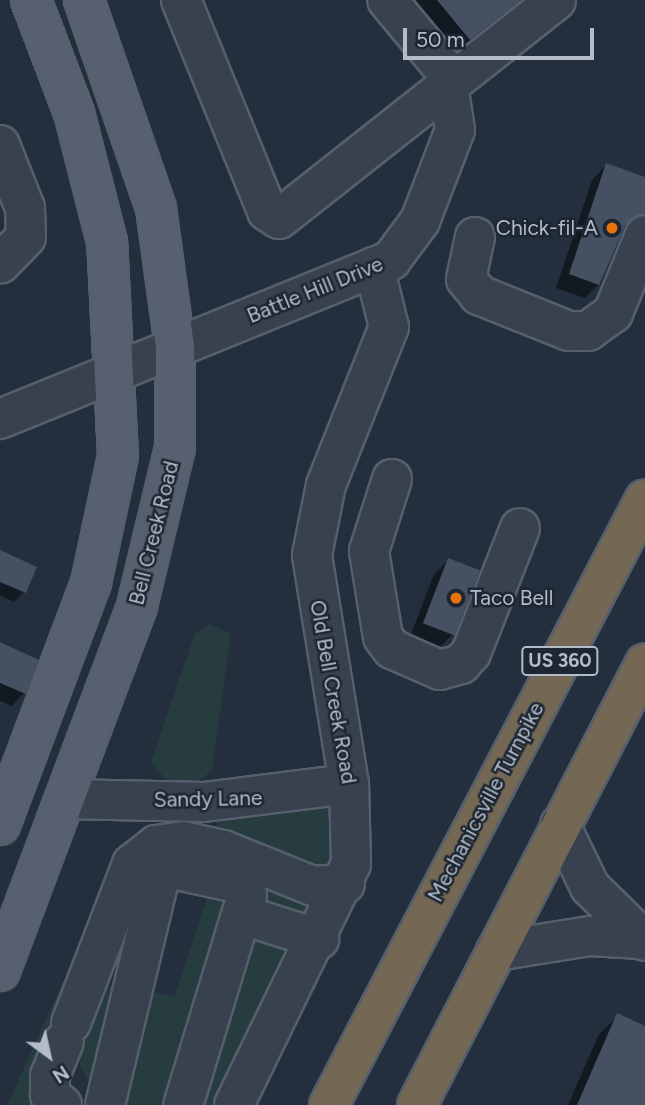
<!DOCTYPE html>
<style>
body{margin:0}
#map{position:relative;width:645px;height:1105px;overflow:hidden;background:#242f3e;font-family:Figtree,sans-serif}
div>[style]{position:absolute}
.green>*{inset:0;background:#263c3f}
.shadow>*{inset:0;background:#0007}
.building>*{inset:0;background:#455162;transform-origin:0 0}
.roads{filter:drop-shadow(2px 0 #565f6c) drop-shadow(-2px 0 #565f6c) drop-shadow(0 2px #565f6c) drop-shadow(0 -2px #565f6c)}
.minor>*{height:38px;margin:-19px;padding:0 19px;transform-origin:19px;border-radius:19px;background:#38414e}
.major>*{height:38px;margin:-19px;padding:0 19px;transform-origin:19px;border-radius:19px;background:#56606e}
.highway>*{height:38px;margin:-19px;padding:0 19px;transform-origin:19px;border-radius:19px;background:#746855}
.dots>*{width:19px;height:19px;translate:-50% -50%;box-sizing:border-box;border:4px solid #1d2633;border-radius:50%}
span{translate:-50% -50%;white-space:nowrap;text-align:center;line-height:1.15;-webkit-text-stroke:5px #1d2633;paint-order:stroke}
.shield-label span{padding:2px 5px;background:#1d2633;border:2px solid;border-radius:5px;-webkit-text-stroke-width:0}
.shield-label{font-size:19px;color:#b4bcc9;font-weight:700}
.poi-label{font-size:21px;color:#b4bcc9}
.right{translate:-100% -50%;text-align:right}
.left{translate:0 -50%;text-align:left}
.street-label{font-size:21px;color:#b4bcc9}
.north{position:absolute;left:14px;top:1021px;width:70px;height:70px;-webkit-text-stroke:5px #1d2633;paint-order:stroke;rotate:147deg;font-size:19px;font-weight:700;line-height:28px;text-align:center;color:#b4bcc9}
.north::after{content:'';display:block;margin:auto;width:24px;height:32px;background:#b4bcc9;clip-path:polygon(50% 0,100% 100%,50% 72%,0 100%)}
.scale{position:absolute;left:403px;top:28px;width:191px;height:32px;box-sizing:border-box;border:4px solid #b4bcc9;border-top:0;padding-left:9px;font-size:21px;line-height:24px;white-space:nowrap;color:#b4bcc9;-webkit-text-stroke:5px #1d2633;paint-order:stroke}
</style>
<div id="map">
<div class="green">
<i style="clip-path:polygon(210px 624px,231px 634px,212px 770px,199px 781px,166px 780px,151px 762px,195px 633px)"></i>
<i style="clip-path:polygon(330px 801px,340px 860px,218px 1105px,128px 1105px,90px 1083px,80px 1066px,79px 1041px,50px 1050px,28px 1105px,7px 1105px,64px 979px,175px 996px,214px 876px,217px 815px)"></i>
</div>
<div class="shadow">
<i style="clip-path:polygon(404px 0,524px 0,451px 57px)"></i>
<i style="clip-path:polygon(606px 165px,645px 179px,645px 212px,620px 234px,599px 284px,585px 298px,556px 288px,592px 180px)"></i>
<i style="clip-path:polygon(0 554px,24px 592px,14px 602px,0 595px)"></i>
<i style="clip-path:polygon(449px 560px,453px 634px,439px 648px,410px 637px,434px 574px)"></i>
<i style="clip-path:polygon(0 645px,36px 661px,24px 693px,12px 706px,0 701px)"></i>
<i style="clip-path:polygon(618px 1016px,645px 1028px,645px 1105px,568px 1105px,599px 1034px)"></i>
</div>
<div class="building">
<i style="clip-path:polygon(437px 0,521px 0,470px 40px)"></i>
<i style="clip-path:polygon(606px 163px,645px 177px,645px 214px,625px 226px,599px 285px,569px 274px)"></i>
<i style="clip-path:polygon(0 550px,37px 567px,26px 593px,0 582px)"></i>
<i style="left:448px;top:558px;width:34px;height:70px;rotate:21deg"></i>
<i style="clip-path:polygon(0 642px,39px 660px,26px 694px,0 683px)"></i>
<i style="clip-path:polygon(617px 1013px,645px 1026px,645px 1105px,577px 1105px)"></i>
</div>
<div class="roads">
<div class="minor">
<i style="left:181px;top:0;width:228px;rotate:67.8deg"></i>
<i style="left:267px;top:211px;width:14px;rotate:34deg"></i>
<i style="left:279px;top:219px;width:353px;rotate:-38.3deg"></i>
<i style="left:0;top:145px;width:68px;rotate:68.4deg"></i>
<i style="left:25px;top:208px;width:29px;rotate:88deg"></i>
<i style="left:26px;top:237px;width:37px;rotate:134deg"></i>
<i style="left:475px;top:237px;width:43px;rotate:102.1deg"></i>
<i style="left:466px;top:279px;width:21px;rotate:51deg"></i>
<i style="left:479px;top:295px;width:97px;rotate:21.8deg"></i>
<i style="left:569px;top:331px;width:19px"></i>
<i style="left:588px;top:331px;width:31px;rotate:-36deg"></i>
<i style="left:613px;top:313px;width:84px;rotate:-67.7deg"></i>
<i style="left:0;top:419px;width:422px;rotate:-22.1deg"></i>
<i style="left:391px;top:260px;width:49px;rotate:-53.4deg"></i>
<i style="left:420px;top:221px;width:97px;rotate:-69deg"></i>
<i style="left:455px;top:130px;width:60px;rotate:-98.7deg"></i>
<i style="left:446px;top:71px;width:92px;rotate:-129.7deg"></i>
<i style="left:392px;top:479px;width:76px;rotate:107.7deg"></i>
<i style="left:369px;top:551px;width:87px;rotate:80.8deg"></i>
<i style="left:383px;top:637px;width:15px;rotate:53deg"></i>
<i style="left:392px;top:649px;width:52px;rotate:23.6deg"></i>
<i style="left:440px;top:670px;width:22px;rotate:-16deg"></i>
<i style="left:461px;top:664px;width:15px;rotate:-48deg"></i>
<i style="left:471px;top:653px;width:134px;rotate:-68.6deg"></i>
<i style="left:65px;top:799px;width:139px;rotate:1.2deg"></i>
<i style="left:204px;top:802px;width:146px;rotate:-7.1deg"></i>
<i style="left:560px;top:825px;width:69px;rotate:64.2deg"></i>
<i style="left:590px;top:887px;width:77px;rotate:44.5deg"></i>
<i style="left:243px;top:915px;width:80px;rotate:17.5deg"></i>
<i style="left:496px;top:951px;width:95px;rotate:-9.1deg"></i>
<i style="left:590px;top:936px;width:50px;rotate:3.4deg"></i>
<i style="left:71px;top:1023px;width:170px;rotate:-69deg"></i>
<i style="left:132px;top:864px;width:31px;rotate:-38deg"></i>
<i style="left:156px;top:845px;width:27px;rotate:-8deg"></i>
<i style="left:183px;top:841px;width:41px;rotate:12.7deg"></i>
<i style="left:223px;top:850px;width:97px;rotate:21.8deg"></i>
<i style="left:313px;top:886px;width:32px;rotate:-4deg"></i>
<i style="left:62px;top:1105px;width:16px;rotate:-140deg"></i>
<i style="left:50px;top:1095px;width:19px;rotate:-90deg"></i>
<i style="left:50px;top:1076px;width:37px;rotate:-68deg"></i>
<i style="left:105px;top:1105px;width:236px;rotate:-76.5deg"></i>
<i style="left:160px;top:876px;width:14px;rotate:-30deg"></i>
<i style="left:172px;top:869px;width:66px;rotate:12.3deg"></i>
<i style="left:236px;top:883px;width:16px;rotate:47deg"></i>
<i style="left:247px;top:895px;width:220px;rotate:106.9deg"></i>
<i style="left:234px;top:1105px;width:268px;rotate:-64.1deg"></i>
<i style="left:351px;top:864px;width:80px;rotate:-91.4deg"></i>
<i style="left:349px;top:784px;width:232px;rotate:-99.2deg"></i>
<i style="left:312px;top:555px;width:71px;rotate:-78.7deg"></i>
<i style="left:326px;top:485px;width:170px;rotate:-68.3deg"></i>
<i style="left:389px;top:327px;width:62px;rotate:-104deg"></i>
</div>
<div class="major">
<i style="left:0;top:825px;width:259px;rotate:-69.4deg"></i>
<i style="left:91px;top:583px;width:130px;rotate:-78deg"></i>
<i style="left:118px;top:456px;width:214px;rotate:-92.9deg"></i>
<i style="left:107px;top:242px;width:133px;rotate:-104.3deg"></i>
<i style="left:74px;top:113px;width:121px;rotate:-110.8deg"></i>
<i style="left:0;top:971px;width:390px;rotate:-69.4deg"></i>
<i style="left:137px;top:606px;width:163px;rotate:-76.5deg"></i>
<i style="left:175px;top:448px;width:101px;rotate:-90deg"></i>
<i style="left:175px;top:347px;width:140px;rotate:-97.8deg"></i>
<i style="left:156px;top:208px;width:220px;rotate:-109.1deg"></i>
</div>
<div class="highway">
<i style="left:329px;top:1105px;width:683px;rotate:-62.46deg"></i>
<i style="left:417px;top:1105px;width:497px;rotate:-62.7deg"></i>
</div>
</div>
<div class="dots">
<i style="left:612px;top:228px;background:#e8710a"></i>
<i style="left:456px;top:598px;background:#e8710a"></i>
</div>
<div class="shield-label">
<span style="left:560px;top:661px">US 360</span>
</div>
<div class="poi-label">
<span class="right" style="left:598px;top:228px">Chick-fil-A</span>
<span class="left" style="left:470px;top:598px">Taco Bell</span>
</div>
<div class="street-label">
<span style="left:315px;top:290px;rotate:-22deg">Battle Hill Drive</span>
<span style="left:154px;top:533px;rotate:-76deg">Bell Creek Road</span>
<span style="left:333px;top:692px;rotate:80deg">Old Bell Creek Road</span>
<span style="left:208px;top:799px;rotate:-1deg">Sandy Lane</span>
<span style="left:486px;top:802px;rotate:-62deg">Mechanicsville Turnpike</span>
</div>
<div class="north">N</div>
<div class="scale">50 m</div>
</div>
